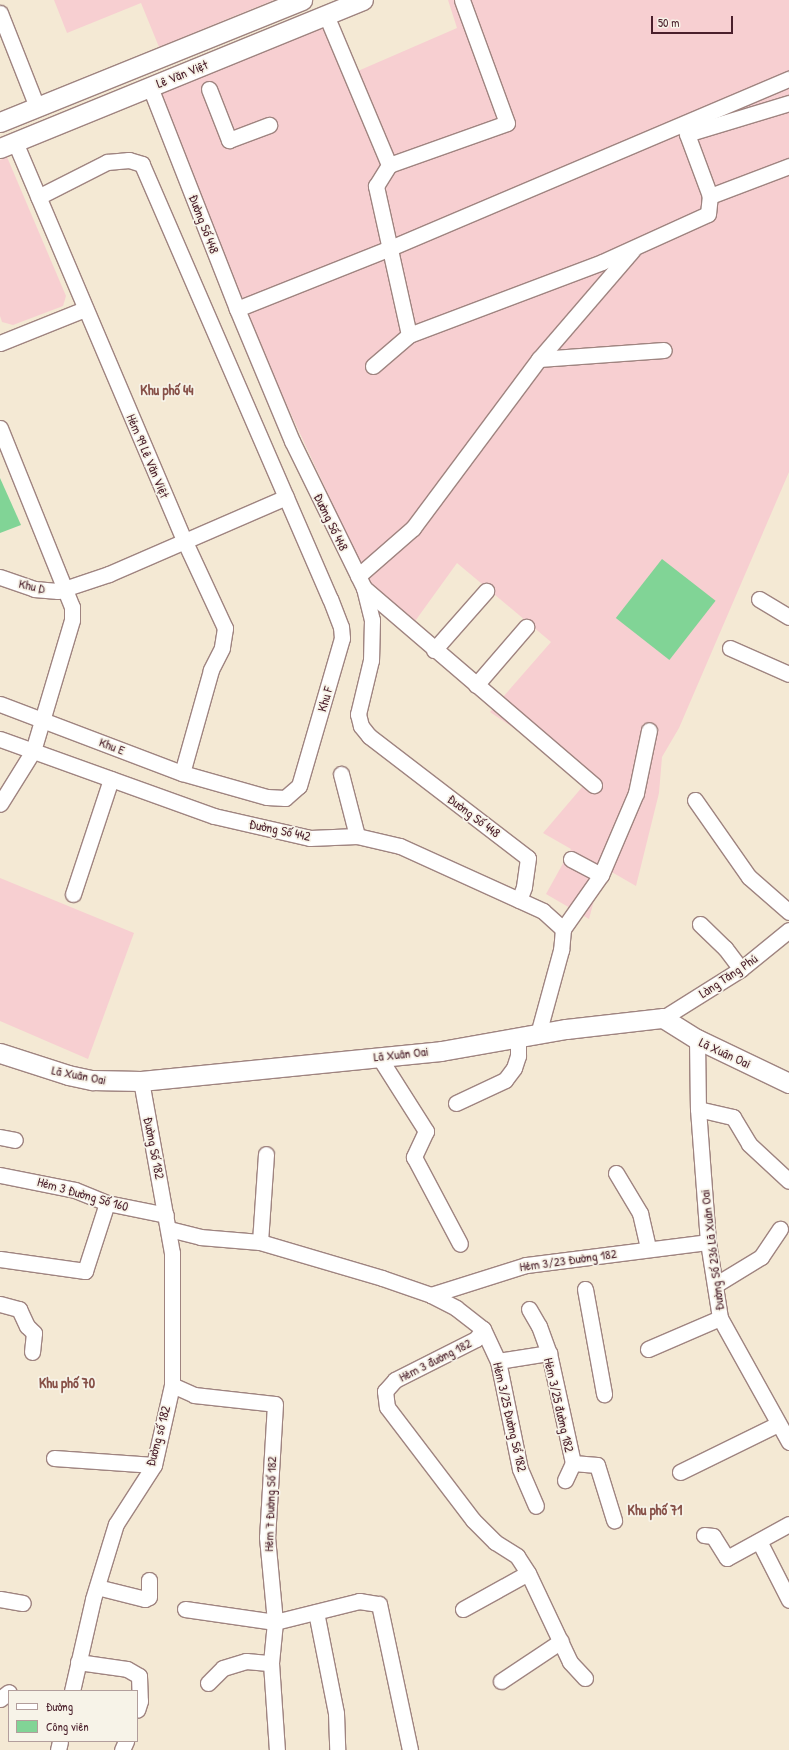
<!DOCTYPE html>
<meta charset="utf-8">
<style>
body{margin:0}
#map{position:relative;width:789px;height:1750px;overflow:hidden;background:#f4e9d4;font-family:"Patrick Hand",sans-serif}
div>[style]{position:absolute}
.built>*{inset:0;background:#f7cfd1}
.green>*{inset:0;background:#81d496;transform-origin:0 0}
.roads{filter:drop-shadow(1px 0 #9f8480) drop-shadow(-1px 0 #9f8480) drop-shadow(0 1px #9f8480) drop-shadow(0 -1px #9f8480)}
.minor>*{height:15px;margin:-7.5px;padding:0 7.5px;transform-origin:7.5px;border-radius:7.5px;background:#fff}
.major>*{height:19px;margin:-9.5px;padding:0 9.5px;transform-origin:9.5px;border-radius:9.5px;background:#fff}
span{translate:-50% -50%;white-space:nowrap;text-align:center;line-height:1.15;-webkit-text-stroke:3.5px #f7f3e8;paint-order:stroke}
.street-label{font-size:13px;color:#4a1f2b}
.neighbourhood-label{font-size:14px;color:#875148;font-weight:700}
.legend{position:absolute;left:8px;top:1690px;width:130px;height:52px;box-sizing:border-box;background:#f7f3e8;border:1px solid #b29e9c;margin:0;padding:5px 7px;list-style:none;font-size:12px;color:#4a1f2b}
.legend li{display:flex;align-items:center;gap:8px;height:20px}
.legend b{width:20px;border:1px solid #b29e9c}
.scale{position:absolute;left:651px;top:16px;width:82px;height:18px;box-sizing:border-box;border:2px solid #4a1f2b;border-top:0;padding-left:5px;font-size:12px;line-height:14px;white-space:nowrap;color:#4a1f2b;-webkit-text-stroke:3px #f7f3e8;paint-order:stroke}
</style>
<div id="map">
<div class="built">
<i style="clip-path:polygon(54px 0,274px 0,159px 47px,141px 3px,67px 33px)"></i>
<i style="clip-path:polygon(448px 0,789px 0,789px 472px,679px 728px,662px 757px,659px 793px,636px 886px,603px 867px,589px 919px,546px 894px,571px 849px,543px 833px,589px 779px,490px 712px,551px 642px,457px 563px,413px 624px,371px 587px,246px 317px,157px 85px,326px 15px,351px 74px,457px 28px)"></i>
<i style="clip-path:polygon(7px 157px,66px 296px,63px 306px,13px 325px,2px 322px,0 316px,0 160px)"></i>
<i style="clip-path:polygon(0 878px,134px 933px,88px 1059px,0 1021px)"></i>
</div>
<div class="green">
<i style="clip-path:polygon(0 478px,21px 525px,0 533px)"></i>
<i style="left:662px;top:559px;width:68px;height:75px;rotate:38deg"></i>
</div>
<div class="roads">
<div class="minor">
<i style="left:0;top:13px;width:101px;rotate:68.5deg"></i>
<i style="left:326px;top:15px;width:163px;rotate:67.2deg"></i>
<i style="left:150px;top:87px;width:238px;rotate:68.6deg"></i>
<i style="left:237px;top:309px;width:143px;rotate:67.4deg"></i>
<i style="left:292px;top:441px;width:164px;rotate:63.9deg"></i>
<i style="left:364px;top:588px;width:33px;rotate:76deg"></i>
<i style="left:372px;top:620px;width:40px;rotate:91.4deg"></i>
<i style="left:371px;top:660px;width:56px;rotate:103.5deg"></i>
<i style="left:358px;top:714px;width:12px;rotate:76deg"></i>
<i style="left:361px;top:726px;width:13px;rotate:51deg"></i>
<i style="left:369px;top:736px;width:200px;rotate:37.5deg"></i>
<i style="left:528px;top:858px;width:29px;rotate:98deg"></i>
<i style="left:524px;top:887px;width:14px;rotate:111deg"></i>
<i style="left:209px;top:89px;width:55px;rotate:68.6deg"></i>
<i style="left:229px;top:140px;width:43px;rotate:-20.6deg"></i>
<i style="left:15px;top:142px;width:435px;rotate:67deg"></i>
<i style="left:185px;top:542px;width:95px;rotate:65.1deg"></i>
<i style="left:225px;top:628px;width:20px;rotate:99deg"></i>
<i style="left:222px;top:648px;width:25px;rotate:117deg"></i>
<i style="left:211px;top:670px;width:107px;rotate:105.7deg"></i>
<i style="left:710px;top:196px;width:85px;rotate:-20.8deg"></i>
<i style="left:237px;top:309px;width:162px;rotate:-21.7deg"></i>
<i style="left:388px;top:249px;width:436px;rotate:-23deg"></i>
<i style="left:409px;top:335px;width:153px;rotate:-102.5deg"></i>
<i style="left:376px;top:186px;width:25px;rotate:-58deg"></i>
<i style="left:389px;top:165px;width:125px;rotate:-19.6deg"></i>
<i style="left:507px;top:123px;width:131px;rotate:-110.1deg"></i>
<i style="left:0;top:343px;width:92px;rotate:-21.8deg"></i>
<i style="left:539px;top:359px;width:125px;rotate:-4.1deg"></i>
<i style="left:373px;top:366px;width:48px;rotate:-40.7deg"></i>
<i style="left:409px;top:335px;width:206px;rotate:-20.7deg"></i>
<i style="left:602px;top:262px;width:116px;rotate:-24.4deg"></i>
<i style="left:708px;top:214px;width:18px;rotate:-84deg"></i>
<i style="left:710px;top:196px;width:66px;rotate:-110.4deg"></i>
<i style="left:687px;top:134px;width:107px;rotate:-16.9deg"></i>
<i style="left:0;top:428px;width:193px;rotate:68.1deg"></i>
<i style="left:72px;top:607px;width:13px;rotate:90deg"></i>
<i style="left:72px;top:620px;width:137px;rotate:106.6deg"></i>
<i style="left:33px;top:751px;width:62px;rotate:121.9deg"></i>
<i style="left:358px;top:576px;width:73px;rotate:-41.1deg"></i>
<i style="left:413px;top:528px;width:211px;rotate:-53.3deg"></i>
<i style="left:539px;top:359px;width:143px;rotate:-49.3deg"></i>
<i style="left:0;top:577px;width:36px;rotate:19deg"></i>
<i style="left:34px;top:589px;width:24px;rotate:5deg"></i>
<i style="left:58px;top:591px;width:54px;rotate:-18.4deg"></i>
<i style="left:109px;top:574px;width:193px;rotate:-23.5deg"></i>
<i style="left:364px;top:588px;width:303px;rotate:40.6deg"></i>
<i style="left:759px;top:599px;width:35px;rotate:31deg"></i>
<i style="left:730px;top:648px;width:64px;rotate:23.8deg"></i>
<i style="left:434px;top:650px;width:79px;rotate:-48.6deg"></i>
<i style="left:476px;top:685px;width:77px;rotate:-49.2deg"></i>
<i style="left:0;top:704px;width:195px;rotate:20.8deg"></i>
<i style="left:182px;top:773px;width:88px;rotate:15.8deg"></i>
<i style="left:267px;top:797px;width:18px;rotate:3deg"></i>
<i style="left:285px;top:798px;width:18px;rotate:-41deg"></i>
<i style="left:299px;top:786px;width:154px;rotate:-73.8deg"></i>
<i style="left:342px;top:638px;width:11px;rotate:-95deg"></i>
<i style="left:341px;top:627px;width:30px;rotate:-111deg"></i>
<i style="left:330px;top:599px;width:474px;rotate:-113.4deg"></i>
<i style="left:142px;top:164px;width:14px;rotate:-163deg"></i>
<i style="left:129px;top:160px;width:22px;rotate:175deg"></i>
<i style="left:107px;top:162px;width:77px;rotate:153.1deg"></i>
<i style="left:0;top:739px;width:227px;rotate:19.8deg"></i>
<i style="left:214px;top:816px;width:98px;rotate:12.9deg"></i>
<i style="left:310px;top:838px;width:47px;rotate:-2.4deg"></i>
<i style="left:357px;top:836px;width:44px;rotate:13.1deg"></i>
<i style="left:400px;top:846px;width:157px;rotate:24.4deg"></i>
<i style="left:543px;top:911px;width:27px;rotate:42deg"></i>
<i style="left:563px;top:929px;width:21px;rotate:95deg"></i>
<i style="left:561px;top:950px;width:87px;rotate:105.3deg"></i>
<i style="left:341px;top:774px;width:64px;rotate:75.5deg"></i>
<i style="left:695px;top:800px;width:94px;rotate:55deg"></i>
<i style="left:749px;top:877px;width:53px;rotate:41.2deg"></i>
<i style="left:601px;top:875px;width:89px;rotate:-66.9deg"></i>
<i style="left:636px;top:793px;width:64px;rotate:-78.3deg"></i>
<i style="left:73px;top:894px;width:121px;rotate:-71.7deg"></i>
<i style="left:700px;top:924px;width:35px;rotate:44deg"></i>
<i style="left:725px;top:948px;width:26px;rotate:53deg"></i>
<i style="left:563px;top:929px;width:66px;rotate:-54.9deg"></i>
<i style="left:601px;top:875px;width:34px;rotate:-152deg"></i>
<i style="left:663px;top:1018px;width:92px;rotate:-32.1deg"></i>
<i style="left:741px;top:969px;width:62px;rotate:-39.1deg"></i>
<i style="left:697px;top:1039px;width:70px;rotate:89.2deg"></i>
<i style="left:698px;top:1109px;width:133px;rotate:85.7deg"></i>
<i style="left:708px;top:1242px;width:77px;rotate:81deg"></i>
<i style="left:720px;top:1318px;width:142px;rotate:60.9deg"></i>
<i style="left:379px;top:1057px;width:88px;rotate:57.6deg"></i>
<i style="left:426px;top:1131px;width:29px;rotate:115deg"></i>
<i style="left:414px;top:1157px;width:98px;rotate:62.1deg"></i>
<i style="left:456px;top:1103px;width:54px;rotate:-25.1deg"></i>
<i style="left:505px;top:1080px;width:15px;rotate:-53deg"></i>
<i style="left:514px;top:1068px;width:13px;rotate:-72deg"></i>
<i style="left:518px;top:1056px;width:18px;rotate:-90deg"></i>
<i style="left:698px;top:1109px;width:36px;rotate:13deg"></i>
<i style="left:733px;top:1117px;width:31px;rotate:59deg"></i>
<i style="left:749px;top:1144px;width:54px;rotate:42.8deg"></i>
<i style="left:0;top:1137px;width:15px;rotate:11deg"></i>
<i style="left:616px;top:1173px;width:47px;rotate:59deg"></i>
<i style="left:640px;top:1213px;width:37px;rotate:77deg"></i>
<i style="left:0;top:1175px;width:76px;rotate:11.3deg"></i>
<i style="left:75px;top:1190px;width:35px;rotate:22deg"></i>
<i style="left:107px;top:1203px;width:60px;rotate:11.5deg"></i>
<i style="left:169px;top:1229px;width:32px;rotate:14deg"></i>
<i style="left:200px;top:1237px;width:60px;rotate:4.8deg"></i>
<i style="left:260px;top:1242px;width:127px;rotate:16.4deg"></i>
<i style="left:382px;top:1278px;width:52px;rotate:19.1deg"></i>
<i style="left:431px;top:1295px;width:28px;rotate:27deg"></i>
<i style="left:456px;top:1308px;width:34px;rotate:38deg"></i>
<i style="left:483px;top:1329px;width:12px;rotate:125deg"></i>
<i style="left:476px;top:1339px;width:91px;rotate:153.2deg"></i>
<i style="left:395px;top:1380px;width:15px;rotate:132deg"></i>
<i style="left:385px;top:1391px;width:16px;rotate:83deg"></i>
<i style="left:387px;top:1407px;width:142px;rotate:52.7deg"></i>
<i style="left:473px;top:1520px;width:31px;rotate:45deg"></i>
<i style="left:495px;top:1542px;width:26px;rotate:32deg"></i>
<i style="left:517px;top:1556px;width:20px;rotate:57deg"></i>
<i style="left:528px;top:1573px;width:98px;rotate:64.7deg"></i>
<i style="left:570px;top:1662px;width:22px;rotate:47deg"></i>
<i style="left:260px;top:1242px;width:88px;rotate:-86.1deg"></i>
<i style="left:0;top:1259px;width:86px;rotate:8deg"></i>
<i style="left:85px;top:1271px;width:71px;rotate:-72.1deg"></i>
<i style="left:715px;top:1285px;width:54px;rotate:-31.3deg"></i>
<i style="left:761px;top:1257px;width:34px;rotate:-56deg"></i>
<i style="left:585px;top:1289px;width:107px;rotate:79.7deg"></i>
<i style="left:431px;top:1295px;width:100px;rotate:-17.5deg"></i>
<i style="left:526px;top:1265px;width:183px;rotate:-7.2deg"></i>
<i style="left:0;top:1304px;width:20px;rotate:15deg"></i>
<i style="left:19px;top:1309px;width:19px;rotate:65deg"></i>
<i style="left:27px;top:1326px;width:10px;rotate:45deg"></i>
<i style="left:34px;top:1333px;width:19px;rotate:96deg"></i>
<i style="left:529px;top:1309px;width:20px;rotate:60deg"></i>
<i style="left:539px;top:1326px;width:29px;rotate:70deg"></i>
<i style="left:483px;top:1329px;width:35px;rotate:65deg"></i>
<i style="left:498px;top:1361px;width:110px;rotate:78.5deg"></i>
<i style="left:520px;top:1469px;width:40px;rotate:66.6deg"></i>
<i style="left:648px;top:1349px;width:78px;rotate:-23.3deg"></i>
<i style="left:498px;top:1361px;width:52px;rotate:-8.9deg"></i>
<i style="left:549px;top:1353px;width:113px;rotate:77.7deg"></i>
<i style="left:573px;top:1463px;width:19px;rotate:115deg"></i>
<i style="left:172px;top:1385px;width:24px;rotate:24deg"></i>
<i style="left:194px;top:1395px;width:81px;rotate:6.3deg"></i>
<i style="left:275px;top:1404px;width:133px;rotate:93.4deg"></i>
<i style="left:267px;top:1537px;width:85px;rotate:84.6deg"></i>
<i style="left:275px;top:1622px;width:87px;rotate:-14deg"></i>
<i style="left:359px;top:1601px;width:20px;rotate:9deg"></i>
<i style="left:379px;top:1604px;width:149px;rotate:78deg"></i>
<i style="left:54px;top:1458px;width:100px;rotate:4deg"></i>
<i style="left:573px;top:1463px;width:24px;rotate:5deg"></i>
<i style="left:597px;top:1465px;width:58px;rotate:72.8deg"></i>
<i style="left:680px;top:1472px;width:109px;rotate:-26.1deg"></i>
<i style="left:704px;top:1535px;width:9px;rotate:6deg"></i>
<i style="left:713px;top:1536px;width:26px;rotate:58deg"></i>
<i style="left:727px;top:1558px;width:71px;rotate:-28.7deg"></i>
<i style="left:759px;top:1541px;width:66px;rotate:63deg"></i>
<i style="left:97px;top:1587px;width:49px;rotate:14deg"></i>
<i style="left:145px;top:1599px;width:4px;rotate:-27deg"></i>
<i style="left:149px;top:1597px;width:17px;rotate:-90deg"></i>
<i style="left:0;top:1599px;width:23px;rotate:10deg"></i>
<i style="left:185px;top:1609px;width:91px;rotate:8.2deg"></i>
<i style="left:275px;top:1622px;width:41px;rotate:95.6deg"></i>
<i style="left:271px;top:1663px;width:87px;rotate:86.1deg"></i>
<i style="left:463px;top:1609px;width:74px;rotate:-29deg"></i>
<i style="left:316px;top:1612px;width:103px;rotate:78.8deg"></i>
<i style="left:336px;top:1713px;width:37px;rotate:88deg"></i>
<i style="left:78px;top:1662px;width:49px;rotate:8.1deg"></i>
<i style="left:127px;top:1669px;width:14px;rotate:30deg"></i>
<i style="left:139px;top:1676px;width:25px;rotate:88deg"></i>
<i style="left:140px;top:1701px;width:9px;rotate:108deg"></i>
<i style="left:501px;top:1681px;width:72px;rotate:-33.7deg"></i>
<i style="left:208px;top:1683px;width:21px;rotate:-45deg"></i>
<i style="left:223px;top:1668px;width:24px;rotate:-17deg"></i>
<i style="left:246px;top:1661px;width:25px;rotate:5deg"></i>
<i style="left:72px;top:1691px;width:94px;rotate:-77.1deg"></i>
<i style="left:93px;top:1599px;width:78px;rotate:-73deg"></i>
<i style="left:116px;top:1524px;width:70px;rotate:-57.2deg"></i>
<i style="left:154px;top:1465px;width:82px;rotate:-77.3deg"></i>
<i style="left:172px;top:1385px;width:132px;rotate:-90deg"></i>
<i style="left:172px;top:1253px;width:175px;rotate:-100.2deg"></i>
<i style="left:0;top:1699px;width:11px;rotate:-38deg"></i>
<i style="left:58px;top:1750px;width:9px;rotate:-77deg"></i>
<i style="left:122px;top:1750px;width:10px;rotate:-66deg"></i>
</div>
<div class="major">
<i style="left:0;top:122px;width:326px;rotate:-22deg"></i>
<i style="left:0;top:148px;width:392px;rotate:-22.2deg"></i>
<i style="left:0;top:1053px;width:71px;rotate:17.9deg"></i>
<i style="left:68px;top:1075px;width:25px;rotate:12deg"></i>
<i style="left:92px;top:1080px;width:49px;rotate:1.2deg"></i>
<i style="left:141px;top:1081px;width:301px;rotate:-5.7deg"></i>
<i style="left:441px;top:1051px;width:127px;rotate:-10deg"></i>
<i style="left:566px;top:1029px;width:98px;rotate:-6.5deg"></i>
<i style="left:663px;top:1018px;width:40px;rotate:32deg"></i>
<i style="left:697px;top:1039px;width:102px;rotate:25.6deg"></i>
</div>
</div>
<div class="street-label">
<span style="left:182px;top:74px;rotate:-22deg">Lê Văn Việt</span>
<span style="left:204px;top:224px;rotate:69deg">Đường Số 448</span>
<span style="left:148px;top:456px;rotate:67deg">Hẻm 99 Lê Văn Việt</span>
<span style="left:331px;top:522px;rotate:64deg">Đường Số 448</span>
<span style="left:32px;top:586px;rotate:13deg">Khu D</span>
<span style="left:325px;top:699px;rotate:-74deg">Khu F</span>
<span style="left:112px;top:746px;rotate:21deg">Khu E</span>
<span style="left:474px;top:816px;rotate:37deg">Đường Số 448</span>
<span style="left:280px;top:830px;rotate:12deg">Đường Số 442</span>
<span style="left:728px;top:976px;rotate:-34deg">Làng Tăng Phú</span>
<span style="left:725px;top:1053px;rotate:25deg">Lã Xuân Oai</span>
<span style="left:401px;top:1054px;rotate:-6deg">Lã Xuân Oai</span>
<span style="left:79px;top:1075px;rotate:11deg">Lã Xuân Oai</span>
<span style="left:154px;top:1148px;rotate:79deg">Đường Số 182</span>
<span style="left:83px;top:1194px;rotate:16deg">Hẻm 3 Đường Số 160</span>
<span style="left:712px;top:1250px;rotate:-97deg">Đường Số 236 Lã Xuân Oai</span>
<span style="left:568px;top:1260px;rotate:-8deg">Hẻm 3/23 Đường 182</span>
<span style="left:435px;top:1360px;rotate:-27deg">Hẻm 3 đường 182</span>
<span style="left:559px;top:1405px;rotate:77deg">Hẻm 3/25 đường 182</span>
<span style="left:510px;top:1417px;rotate:77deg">Hẻm 3/25 Đường Sổ 182</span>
<span style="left:158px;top:1436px;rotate:-75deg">Đường số 182</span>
<span style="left:270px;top:1504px;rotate:-88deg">Hẻm 7 Đường Số 182</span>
</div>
<div class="neighbourhood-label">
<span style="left:167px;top:390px">Khu phố 44</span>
<span style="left:67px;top:1383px">Khu phố 70</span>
<span style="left:655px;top:1510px">Khu phố 71</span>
</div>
<ul class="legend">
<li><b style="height:5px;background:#fff"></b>Đường</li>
<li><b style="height:11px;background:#81d496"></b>Công viên</li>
</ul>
<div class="scale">50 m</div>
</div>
